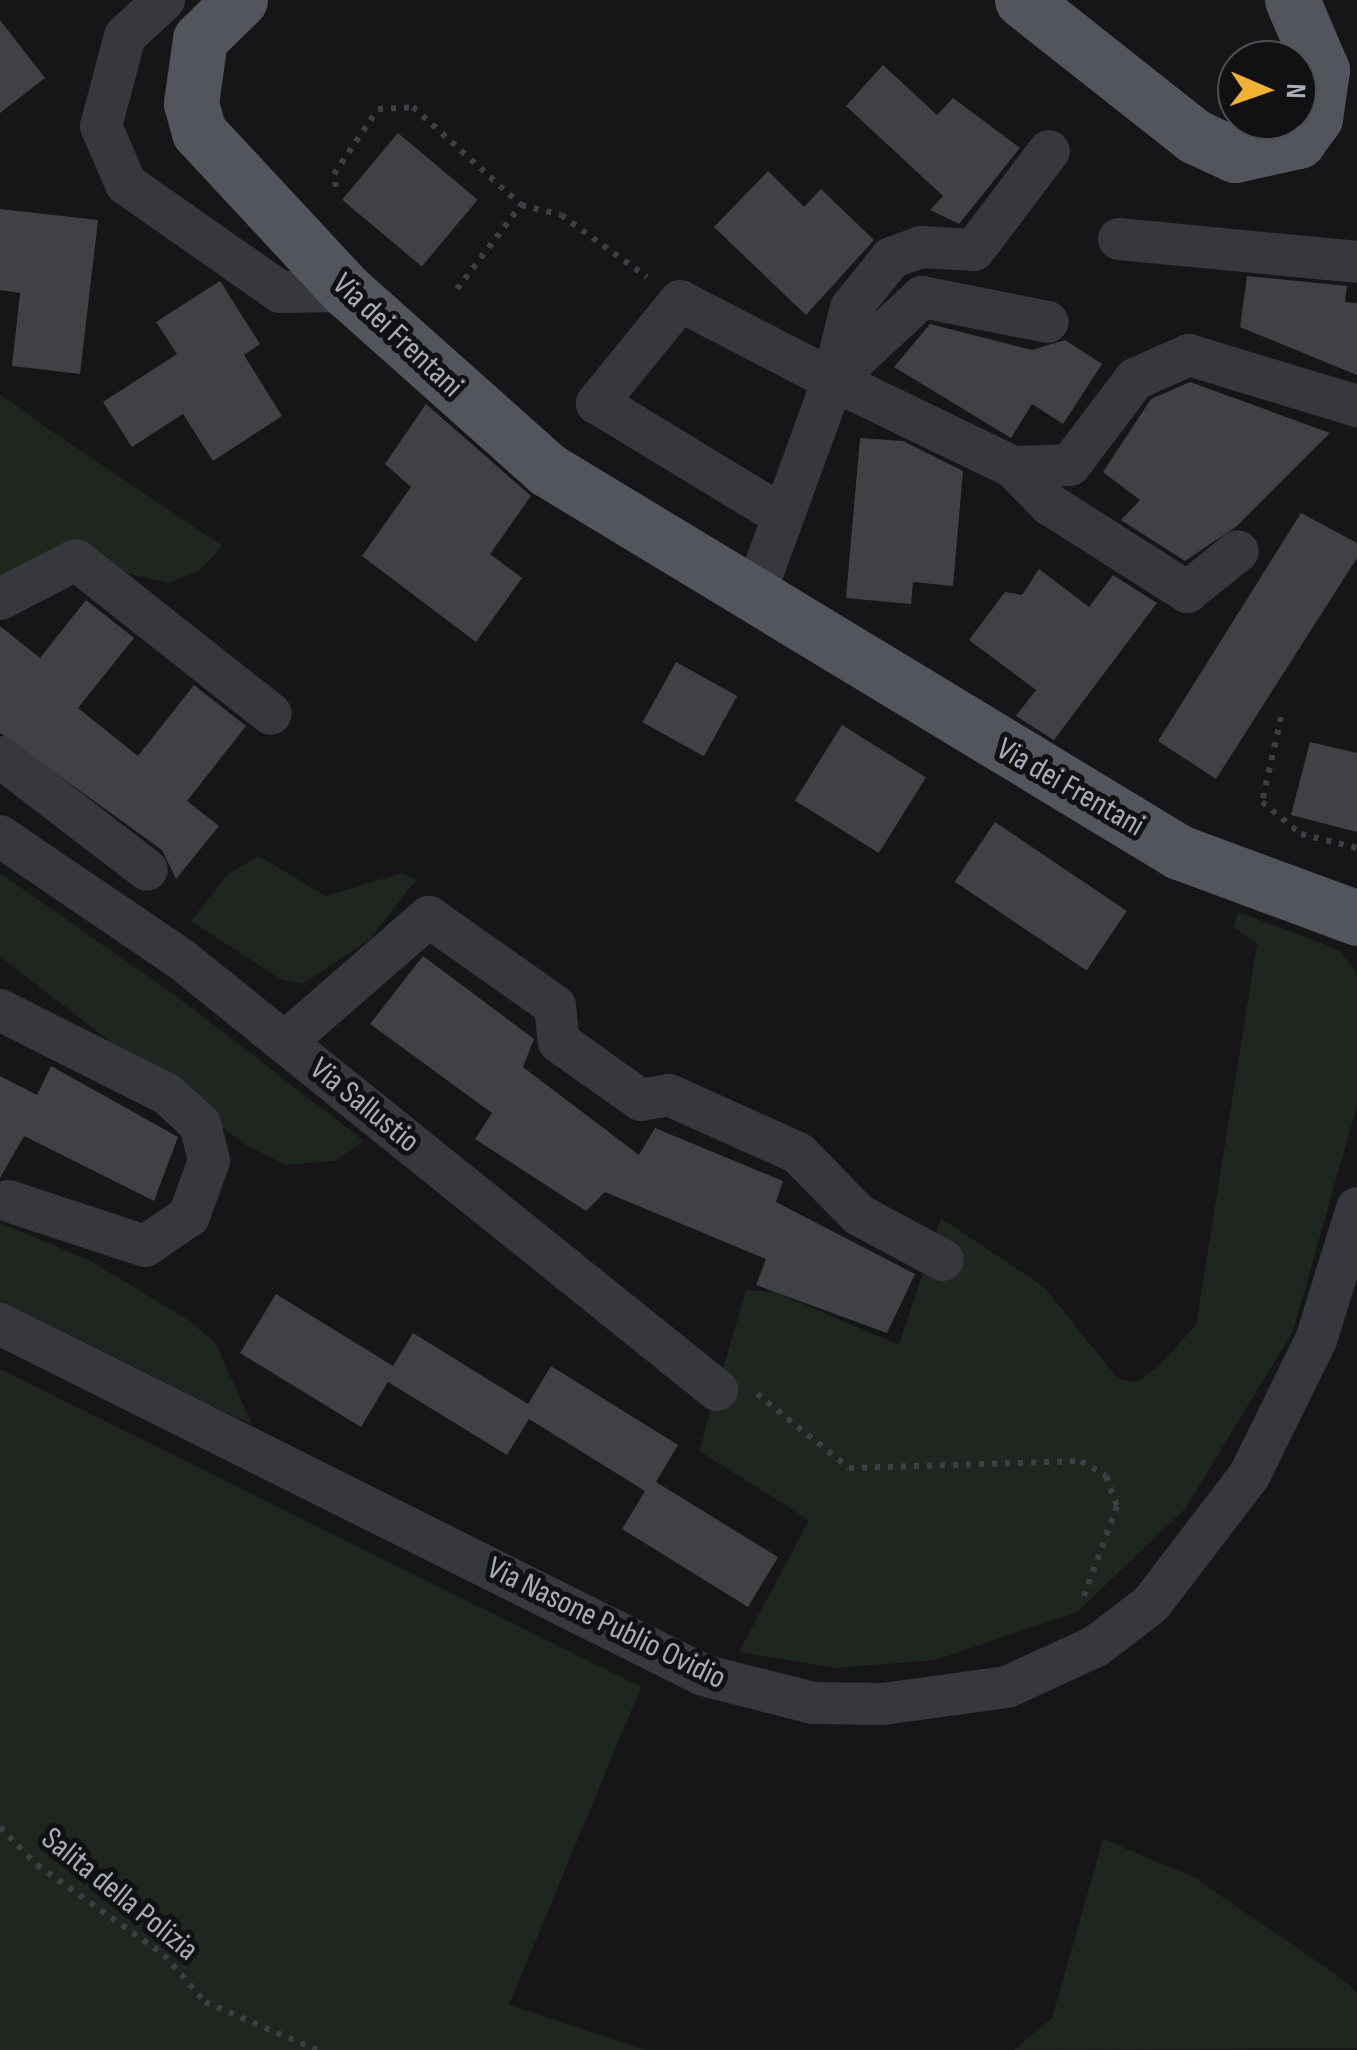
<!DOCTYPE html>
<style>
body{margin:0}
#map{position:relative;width:1357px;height:2050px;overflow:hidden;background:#161618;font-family:"Sofia Sans Condensed",sans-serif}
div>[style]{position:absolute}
.green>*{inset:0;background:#1e261f}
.building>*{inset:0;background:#404145;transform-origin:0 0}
.path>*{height:6px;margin-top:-3px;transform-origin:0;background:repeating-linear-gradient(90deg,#3d3f44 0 5px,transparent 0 13px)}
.minor>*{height:42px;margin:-21px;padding:0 21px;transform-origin:21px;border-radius:21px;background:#37383d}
.major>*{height:55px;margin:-27.5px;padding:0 27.5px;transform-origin:27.5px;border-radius:27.5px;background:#53555c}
span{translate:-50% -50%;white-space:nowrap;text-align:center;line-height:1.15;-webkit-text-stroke:10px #111113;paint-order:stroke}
.street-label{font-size:32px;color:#a8adb8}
.north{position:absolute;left:1217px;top:40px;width:100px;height:100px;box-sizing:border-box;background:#111113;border:2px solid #4d4f55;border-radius:50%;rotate:92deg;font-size:28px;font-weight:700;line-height:40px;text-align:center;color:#a8adb8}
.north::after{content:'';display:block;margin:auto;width:35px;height:45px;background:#f2b134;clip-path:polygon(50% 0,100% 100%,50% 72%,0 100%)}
</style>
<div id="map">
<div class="green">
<i style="clip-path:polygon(0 394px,43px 425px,222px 546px,199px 571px,168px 583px,121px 572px,0 579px)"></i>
<i style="clip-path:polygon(259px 856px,326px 896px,402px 873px,416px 880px,369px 940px,303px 984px,280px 979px,191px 921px,228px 874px)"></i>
<i style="clip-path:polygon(0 873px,179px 998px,364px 1141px,334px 1161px,285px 1165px,246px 1145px,0 957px)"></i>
<i style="clip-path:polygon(1238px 912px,1339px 950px,1357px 974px,1357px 1106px,1293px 1331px,1185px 1509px,1077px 1612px,935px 1660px,835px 1668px,739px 1652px,809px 1520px,699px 1451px,746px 1290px,775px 1292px,899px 1345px,941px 1218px,1044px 1287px,1118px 1379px,1137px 1382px,1157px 1368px,1196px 1325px,1257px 944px,1233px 927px)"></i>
<i style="clip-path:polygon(0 1223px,89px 1260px,188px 1320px,215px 1342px,252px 1424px,0 1313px)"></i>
<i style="clip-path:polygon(0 1369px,641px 1687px,509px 2005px,646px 2050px,0 2050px)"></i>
<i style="clip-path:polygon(1103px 1839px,1194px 1877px,1338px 1976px,1357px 1992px,1357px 2048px,1014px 2050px,1052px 2018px)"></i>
</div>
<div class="building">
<i style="clip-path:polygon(0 20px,45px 78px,0 113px)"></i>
<i style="clip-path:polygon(883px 65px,937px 115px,953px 98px,1020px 148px,959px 224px,930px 210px,943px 196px,846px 106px)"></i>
<i style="left:398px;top:133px;width:104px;height:87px;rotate:40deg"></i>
<i style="clip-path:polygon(768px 171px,804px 207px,821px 189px,874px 240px,806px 315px,714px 227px)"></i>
<i style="clip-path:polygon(0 209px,98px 220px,80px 374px,12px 366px,20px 293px,0 290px)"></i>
<i style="clip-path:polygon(1247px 276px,1347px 286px,1345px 302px,1357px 303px,1357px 375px,1240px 327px)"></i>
<i style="clip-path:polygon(220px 281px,260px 344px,244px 355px,282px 416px,213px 461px,183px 414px,132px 447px,103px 402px,177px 354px,156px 322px)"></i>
<i style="clip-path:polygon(930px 324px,1032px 350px,1065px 340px,1102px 364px,1063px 424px,1032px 404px,1011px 438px,894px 367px)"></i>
<i style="clip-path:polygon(1190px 382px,1330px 433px,1237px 526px,1185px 561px,1121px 520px,1140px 500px,1103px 472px,1151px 399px)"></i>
<i style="clip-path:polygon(426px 404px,531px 496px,490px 554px,522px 578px,476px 642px,362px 556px,411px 487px,385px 464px)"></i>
<i style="clip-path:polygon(860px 438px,903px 441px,963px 471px,953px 586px,913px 582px,911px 604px,846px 598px)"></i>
<i style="clip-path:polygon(1301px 513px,1357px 543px,1357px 558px,1216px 779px,1158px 741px)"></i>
<i style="clip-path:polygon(1039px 569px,1089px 607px,1113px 575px,1157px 603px,1054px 740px,1016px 716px,1036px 690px,969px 640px,1005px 592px,1022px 595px)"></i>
<i style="clip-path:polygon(86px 600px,134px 638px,78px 708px,138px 756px,194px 685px,246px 726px,187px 801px,219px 826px,176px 879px,162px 850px,0 733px,0 626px,40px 658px)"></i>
<i style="left:676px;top:662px;width:70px;height:69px;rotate:29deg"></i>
<i style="left:842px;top:725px;width:99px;height:89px;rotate:32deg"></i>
<i style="clip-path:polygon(1310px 742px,1357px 753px,1357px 832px,1291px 815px)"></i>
<i style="left:995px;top:822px;width:159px;height:72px;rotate:34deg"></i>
<i style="clip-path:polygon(423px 956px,534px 1039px,523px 1067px,639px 1155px,655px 1128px,783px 1181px,776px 1202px,915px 1274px,887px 1333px,756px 1285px,766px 1259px,605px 1192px,586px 1211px,475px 1139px,492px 1113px,370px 1024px)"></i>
<i style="clip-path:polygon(51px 1066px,178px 1137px,154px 1201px,24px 1136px,0 1178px,0 1076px,37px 1095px)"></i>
<i style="clip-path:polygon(276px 1294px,393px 1366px,413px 1333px,528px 1404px,551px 1366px,678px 1445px,656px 1482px,778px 1557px,748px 1607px,622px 1529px,645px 1491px,529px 1419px,507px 1455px,388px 1382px,361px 1427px,240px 1353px)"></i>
</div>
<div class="path">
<i style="left:336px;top:187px;width:13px;rotate:-99deg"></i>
<i style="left:334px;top:174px;width:78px;rotate:-55.9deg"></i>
<i style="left:378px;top:109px;width:35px;rotate:-3deg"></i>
<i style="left:413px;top:107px;width:146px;rotate:42.2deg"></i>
<i style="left:457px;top:289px;width:106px;rotate:-52.7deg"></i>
<i style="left:521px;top:205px;width:41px;rotate:14deg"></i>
<i style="left:561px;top:215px;width:106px;rotate:35.8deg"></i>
<i style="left:1281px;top:717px;width:87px;rotate:102.6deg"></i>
<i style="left:1262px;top:802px;width:50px;rotate:39.4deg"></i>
<i style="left:1301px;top:834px;width:58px;rotate:14deg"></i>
<i style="left:757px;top:1394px;width:118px;rotate:38.8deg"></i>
<i style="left:849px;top:1468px;width:232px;rotate:-1.7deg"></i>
<i style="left:1081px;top:1461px;width:29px;rotate:31deg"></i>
<i style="left:1106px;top:1476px;width:32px;rotate:70deg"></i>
<i style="left:1117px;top:1506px;width:104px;rotate:110.2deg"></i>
<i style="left:0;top:1827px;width:53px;rotate:45.8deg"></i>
<i style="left:37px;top:1865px;width:156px;rotate:35.3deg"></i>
<i style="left:164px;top:1955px;width:62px;rotate:48.9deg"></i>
<i style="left:205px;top:2002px;width:122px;rotate:23.2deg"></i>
</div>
<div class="minor">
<i style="left:164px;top:0;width:53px;rotate:137.3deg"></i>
<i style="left:125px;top:36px;width:93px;rotate:104.9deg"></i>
<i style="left:101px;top:126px;width:63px;rotate:66.7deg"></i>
<i style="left:126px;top:184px;width:188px;rotate:35deg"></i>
<i style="left:280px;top:292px;width:67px;rotate:-0.9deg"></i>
<i style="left:1119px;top:239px;width:239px;rotate:5.5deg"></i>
<i style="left:833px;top:380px;width:200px;rotate:25.8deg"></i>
<i style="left:1013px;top:467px;width:52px;rotate:45.8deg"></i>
<i style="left:1049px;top:504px;width:164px;rotate:32.5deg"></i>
<i style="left:1187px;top:592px;width:65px;rotate:-38.8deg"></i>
<i style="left:833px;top:380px;width:74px;rotate:-76deg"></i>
<i style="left:851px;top:308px;width:64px;rotate:-51.3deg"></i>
<i style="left:891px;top:258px;width:32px;rotate:-20deg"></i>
<i style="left:921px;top:247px;width:53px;rotate:3.2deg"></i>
<i style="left:974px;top:250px;width:124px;rotate:-52.9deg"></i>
<i style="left:833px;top:380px;width:122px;rotate:-43deg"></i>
<i style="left:922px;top:297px;width:128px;rotate:11.2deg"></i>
<i style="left:1013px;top:467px;width:57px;rotate:-2deg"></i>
<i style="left:1070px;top:465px;width:108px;rotate:-52.9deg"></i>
<i style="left:1135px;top:379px;width:59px;rotate:-24deg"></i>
<i style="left:1189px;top:355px;width:176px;rotate:16.9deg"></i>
<i style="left:746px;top:596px;width:32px;rotate:-56deg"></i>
<i style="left:764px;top:569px;width:201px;rotate:-69.9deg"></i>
<i style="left:833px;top:380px;width:172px;rotate:-152.7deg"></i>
<i style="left:680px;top:301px;width:132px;rotate:129.1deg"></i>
<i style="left:597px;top:403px;width:218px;rotate:31.3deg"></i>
<i style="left:0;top:599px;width:85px;rotate:-27.2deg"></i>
<i style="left:76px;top:560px;width:248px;rotate:38.3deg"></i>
<i style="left:0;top:757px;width:185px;rotate:37.5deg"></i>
<i style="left:0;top:836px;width:219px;rotate:34.2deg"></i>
<i style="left:181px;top:959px;width:688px;rotate:38.8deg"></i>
<i style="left:0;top:1010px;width:187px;rotate:26.7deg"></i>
<i style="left:167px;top:1094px;width:45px;rotate:42.3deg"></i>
<i style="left:200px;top:1124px;width:38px;rotate:76deg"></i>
<i style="left:209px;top:1161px;width:59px;rotate:110deg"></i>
<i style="left:189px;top:1216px;width:53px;rotate:145.7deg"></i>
<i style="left:145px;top:1246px;width:144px;rotate:-161.8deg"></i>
<i style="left:285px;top:1042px;width:191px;rotate:-41deg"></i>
<i style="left:429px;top:917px;width:154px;rotate:35.2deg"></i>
<i style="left:555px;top:1006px;width:36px;rotate:84deg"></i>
<i style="left:559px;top:1042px;width:100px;rotate:35.3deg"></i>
<i style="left:641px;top:1100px;width:28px;rotate:-10deg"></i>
<i style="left:669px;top:1095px;width:141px;rotate:24.2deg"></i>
<i style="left:798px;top:1153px;width:87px;rotate:45.5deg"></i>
<i style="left:859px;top:1215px;width:95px;rotate:28.2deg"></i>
<i style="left:0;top:1324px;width:786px;rotate:26.53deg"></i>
<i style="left:703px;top:1675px;width:114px;rotate:14.3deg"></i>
<i style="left:813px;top:1703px;width:70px;rotate:0.8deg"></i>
<i style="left:883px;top:1704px;width:125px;rotate:-7.8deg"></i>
<i style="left:1007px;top:1687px;width:98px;rotate:-24.7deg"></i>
<i style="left:1096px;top:1646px;width:69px;rotate:-37.4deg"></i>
<i style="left:1151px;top:1604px;width:161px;rotate:-52.6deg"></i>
<i style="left:1249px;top:1476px;width:152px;rotate:-63.8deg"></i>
<i style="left:1316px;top:1340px;width:138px;rotate:-72.7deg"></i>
</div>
<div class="major">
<i style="left:240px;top:0;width:56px;rotate:135.7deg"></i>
<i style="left:200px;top:39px;width:65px;rotate:98deg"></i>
<i style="left:191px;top:103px;width:30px;rotate:75deg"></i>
<i style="left:199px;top:132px;width:217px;rotate:47.1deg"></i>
<i style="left:347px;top:291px;width:269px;rotate:41.7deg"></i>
<i style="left:548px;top:470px;width:738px;rotate:31.19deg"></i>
<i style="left:1179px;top:852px;width:190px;rotate:20.3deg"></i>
<i style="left:1022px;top:0;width:219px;rotate:38.3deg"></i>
<i style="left:1194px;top:136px;width:45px;rotate:24.9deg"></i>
<i style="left:1235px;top:155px;width:65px;rotate:-12.5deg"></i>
<i style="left:1298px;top:141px;width:29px;rotate:-54deg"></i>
<i style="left:1315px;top:118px;width:49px;rotate:-81.7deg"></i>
<i style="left:1322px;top:70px;width:76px;rotate:-113.2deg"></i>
</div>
<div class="street-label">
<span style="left:397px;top:336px;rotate:43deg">Via dei Frentani</span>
<span style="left:1070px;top:788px;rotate:30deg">Via dei Frentani</span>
<span style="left:364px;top:1106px;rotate:39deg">Via Sallustio</span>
<span style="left:606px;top:1624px;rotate:26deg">Via Nasone Publio Ovidio</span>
<span style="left:119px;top:1895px;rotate:39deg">Salita della Polizia</span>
</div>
<div class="north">N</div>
</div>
